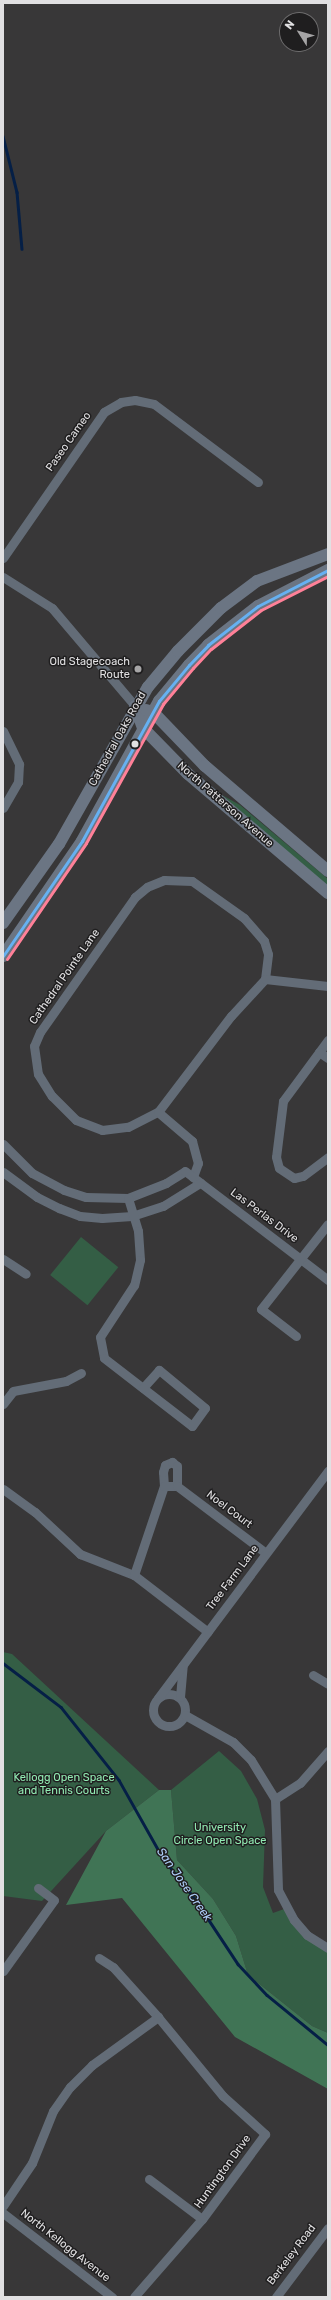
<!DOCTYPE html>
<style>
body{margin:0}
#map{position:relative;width:331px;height:2300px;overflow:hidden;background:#383738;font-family:Rubik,sans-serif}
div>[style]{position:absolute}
.green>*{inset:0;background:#345e45;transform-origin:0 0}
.forest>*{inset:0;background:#407455}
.stream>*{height:2.5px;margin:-1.25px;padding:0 1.25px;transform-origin:1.25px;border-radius:1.25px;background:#051f46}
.minor>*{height:9px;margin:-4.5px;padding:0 4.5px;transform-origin:4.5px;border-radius:4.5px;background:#636c77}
.minor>.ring{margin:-4.5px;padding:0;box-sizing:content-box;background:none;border:9px solid #636c77;border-radius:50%}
.major>*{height:12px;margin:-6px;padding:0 6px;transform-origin:6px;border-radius:6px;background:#6b7583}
.bus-1>*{height:3px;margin:-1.5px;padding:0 1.5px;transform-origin:1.5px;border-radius:1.5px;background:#66b1f2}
.bus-2>*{height:3px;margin:-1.5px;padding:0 1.5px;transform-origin:1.5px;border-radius:1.5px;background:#ff8098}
.dots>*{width:11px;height:11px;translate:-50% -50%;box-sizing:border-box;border:2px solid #1f1e1f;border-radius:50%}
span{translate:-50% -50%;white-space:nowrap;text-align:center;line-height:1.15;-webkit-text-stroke:3px #1f1e1f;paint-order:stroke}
.street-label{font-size:11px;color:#e1e0e2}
.poi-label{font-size:11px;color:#e1e0e2}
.right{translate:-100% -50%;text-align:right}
.park-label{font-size:11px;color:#92ebb3}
.water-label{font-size:12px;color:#afcffa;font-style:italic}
.frame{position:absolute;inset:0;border:4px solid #e1e0e2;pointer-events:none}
.north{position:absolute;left:279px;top:12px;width:40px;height:40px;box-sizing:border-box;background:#1f1e1f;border:1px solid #6d6c6d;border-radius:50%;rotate:307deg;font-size:11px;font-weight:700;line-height:16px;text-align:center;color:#e1e0e2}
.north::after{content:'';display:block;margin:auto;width:14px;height:18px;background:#a6a5a6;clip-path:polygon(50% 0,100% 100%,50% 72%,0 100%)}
</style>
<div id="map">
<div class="green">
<i style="clip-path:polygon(189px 767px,220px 794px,240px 805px,328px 879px,328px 887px)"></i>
<i style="left:81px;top:1237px;width:48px;height:49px;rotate:39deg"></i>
<i style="clip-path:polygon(3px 1652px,12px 1654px,159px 1790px,106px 1831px,42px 1901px,3px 1896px)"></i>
<i style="clip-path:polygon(219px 1751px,241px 1771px,257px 1799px,265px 1830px,263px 1887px,273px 1913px,287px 1908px,294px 1920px,328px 1948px,328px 2033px,312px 2026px,248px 1975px,236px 1936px,213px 1899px,177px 1860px,171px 1790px)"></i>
</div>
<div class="forest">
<i style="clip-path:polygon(159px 1790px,171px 1790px,177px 1860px,213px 1899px,236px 1936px,248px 1975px,312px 2026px,328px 2033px,328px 2089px,235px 2037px,122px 1898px,66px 1905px,106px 1831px)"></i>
</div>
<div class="stream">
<i style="left:3px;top:136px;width:58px;rotate:76deg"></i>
<i style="left:17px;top:192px;width:57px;rotate:85deg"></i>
<i style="left:3px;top:1663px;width:73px;rotate:37.2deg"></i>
<i style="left:61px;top:1707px;width:93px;rotate:51.5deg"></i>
<i style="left:119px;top:1780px;width:90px;rotate:60.6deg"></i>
<i style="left:163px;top:1858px;width:52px;rotate:52deg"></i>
<i style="left:195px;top:1899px;width:78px;rotate:56.5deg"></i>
<i style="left:238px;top:1964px;width:42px;rotate:46.9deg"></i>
<i style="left:267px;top:1995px;width:79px;rotate:39.3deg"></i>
</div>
<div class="minor">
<i style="left:3px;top:558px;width:178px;rotate:-55.3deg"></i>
<i style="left:104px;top:412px;width:20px;rotate:-30deg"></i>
<i style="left:121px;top:402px;width:14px;rotate:-8deg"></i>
<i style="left:135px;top:400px;width:19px;rotate:12deg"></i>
<i style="left:154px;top:404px;width:130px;rotate:36.9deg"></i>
<i style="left:3px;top:577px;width:58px;rotate:32.3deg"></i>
<i style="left:52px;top:608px;width:128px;rotate:49.7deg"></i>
<i style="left:3px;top:731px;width:37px;rotate:64deg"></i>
<i style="left:19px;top:764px;width:18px;rotate:93deg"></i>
<i style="left:18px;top:782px;width:30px;rotate:120deg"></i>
<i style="left:265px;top:979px;width:25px;rotate:-83deg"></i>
<i style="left:268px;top:954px;width:14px;rotate:-107deg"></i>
<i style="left:264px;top:941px;width:30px;rotate:-131deg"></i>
<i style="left:244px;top:918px;width:64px;rotate:-144.6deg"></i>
<i style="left:192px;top:881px;width:28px;rotate:-178deg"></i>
<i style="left:164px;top:880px;width:18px;rotate:158deg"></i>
<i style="left:147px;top:887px;width:16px;rotate:140deg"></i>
<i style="left:135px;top:897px;width:165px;rotate:125.1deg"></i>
<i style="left:40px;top:1032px;width:15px;rotate:113deg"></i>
<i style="left:34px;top:1046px;width:28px;rotate:82deg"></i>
<i style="left:38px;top:1074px;width:26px;rotate:58deg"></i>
<i style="left:52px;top:1096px;width:34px;rotate:45deg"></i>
<i style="left:76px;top:1120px;width:28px;rotate:21deg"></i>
<i style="left:102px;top:1130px;width:26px;rotate:-7deg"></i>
<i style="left:128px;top:1127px;width:34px;rotate:-27deg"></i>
<i style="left:158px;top:1112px;width:121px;rotate:-52.8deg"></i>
<i style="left:231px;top:1016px;width:50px;rotate:-47.4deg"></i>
<i style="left:265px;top:979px;width:63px;rotate:6.3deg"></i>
<i style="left:328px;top:1040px;width:76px;rotate:126.4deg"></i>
<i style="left:283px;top:1101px;width:56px;rotate:97.1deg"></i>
<i style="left:276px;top:1157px;width:11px;rotate:75deg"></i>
<i style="left:279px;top:1168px;width:18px;rotate:34deg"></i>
<i style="left:294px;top:1178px;width:9px;rotate:-13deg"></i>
<i style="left:303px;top:1176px;width:31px;rotate:-37deg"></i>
<i style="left:319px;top:1052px;width:11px;rotate:34deg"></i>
<i style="left:158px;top:1112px;width:45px;rotate:40.5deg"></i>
<i style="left:192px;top:1141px;width:23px;rotate:75deg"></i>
<i style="left:198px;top:1163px;width:15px;rotate:110deg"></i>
<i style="left:3px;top:1144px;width:41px;rotate:45deg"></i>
<i style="left:32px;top:1173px;width:36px;rotate:28deg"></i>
<i style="left:64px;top:1190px;width:23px;rotate:18deg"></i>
<i style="left:86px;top:1197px;width:42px;rotate:1.4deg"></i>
<i style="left:128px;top:1198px;width:41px;rotate:-21.5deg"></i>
<i style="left:166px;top:1183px;width:22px;rotate:-32deg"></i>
<i style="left:185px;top:1171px;width:180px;rotate:37.3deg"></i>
<i style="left:3px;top:1172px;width:42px;rotate:36.3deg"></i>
<i style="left:37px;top:1197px;width:25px;rotate:27deg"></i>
<i style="left:59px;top:1208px;width:22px;rotate:21deg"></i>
<i style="left:80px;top:1216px;width:22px;rotate:5deg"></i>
<i style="left:102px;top:1218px;width:30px;rotate:-4deg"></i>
<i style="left:132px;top:1216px;width:33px;rotate:-18deg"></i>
<i style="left:163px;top:1206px;width:44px;rotate:-31.9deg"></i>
<i style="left:128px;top:1198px;width:34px;rotate:73deg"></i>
<i style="left:138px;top:1231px;width:29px;rotate:86deg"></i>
<i style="left:140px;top:1260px;width:26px;rotate:103deg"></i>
<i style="left:134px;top:1285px;width:62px;rotate:123.2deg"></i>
<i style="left:100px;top:1337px;width:21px;rotate:79deg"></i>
<i style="left:104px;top:1358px;width:111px;rotate:37.7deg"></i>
<i style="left:192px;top:1426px;width:22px;rotate:-54deg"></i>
<i style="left:205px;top:1408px;width:60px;rotate:-140.4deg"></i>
<i style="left:159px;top:1370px;width:24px;rotate:132deg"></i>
<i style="left:3px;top:1259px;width:27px;rotate:33deg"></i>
<i style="left:296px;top:1336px;width:44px;rotate:-142.4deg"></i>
<i style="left:261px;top:1309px;width:108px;rotate:-51.8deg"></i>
<i style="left:3px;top:1404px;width:16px;rotate:-52deg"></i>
<i style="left:13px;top:1391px;width:54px;rotate:-10.7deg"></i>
<i style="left:66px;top:1381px;width:17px;rotate:-28deg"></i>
<i style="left:164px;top:1486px;width:14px;rotate:-94deg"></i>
<i style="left:163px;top:1472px;width:7px;rotate:-74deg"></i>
<i style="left:165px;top:1465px;width:8px;rotate:-23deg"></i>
<i style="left:172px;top:1462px;width:6px;rotate:39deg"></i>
<i style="left:177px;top:1466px;width:20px;rotate:90deg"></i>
<i style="left:3px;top:1489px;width:39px;rotate:36deg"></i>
<i style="left:35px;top:1512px;width:62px;rotate:43deg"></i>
<i style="left:80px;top:1554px;width:58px;rotate:21.3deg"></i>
<i style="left:134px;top:1575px;width:93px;rotate:37.6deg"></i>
<i style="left:134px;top:1575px;width:94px;rotate:-71.4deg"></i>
<i style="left:164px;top:1486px;width:13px"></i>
<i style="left:177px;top:1486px;width:111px;rotate:37deg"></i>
<i style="left:313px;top:1675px;width:17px;rotate:31deg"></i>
<i class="ring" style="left:153px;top:1694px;width:23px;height:23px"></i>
<i style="left:180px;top:1697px;width:32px;rotate:-85deg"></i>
<i style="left:158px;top:1698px;width:284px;rotate:-53.2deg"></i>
<i style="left:185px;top:1715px;width:55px;rotate:29.4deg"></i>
<i style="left:233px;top:1742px;width:25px;rotate:45deg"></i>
<i style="left:251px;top:1760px;width:46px;rotate:58.4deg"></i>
<i style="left:275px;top:1799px;width:91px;rotate:88.1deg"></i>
<i style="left:278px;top:1890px;width:34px;rotate:62deg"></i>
<i style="left:294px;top:1920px;width:20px;rotate:49deg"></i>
<i style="left:307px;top:1935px;width:25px;rotate:32deg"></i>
<i style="left:275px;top:1799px;width:30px;rotate:-33deg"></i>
<i style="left:300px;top:1783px;width:43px;rotate:-48.8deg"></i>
<i style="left:99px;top:1958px;width:17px;rotate:33deg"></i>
<i style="left:113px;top:1967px;width:67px;rotate:48deg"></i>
<i style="left:158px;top:2017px;width:102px;rotate:50.6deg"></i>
<i style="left:223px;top:2096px;width:57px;rotate:42.1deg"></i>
<i style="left:265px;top:2134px;width:106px;rotate:126.5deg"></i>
<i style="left:202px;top:2219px;width:103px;rotate:131.1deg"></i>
<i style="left:3px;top:1971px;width:87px;rotate:-54.3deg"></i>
<i style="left:54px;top:1900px;width:20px;rotate:-143deg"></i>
<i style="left:149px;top:2179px;width:66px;rotate:37deg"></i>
<i style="left:3px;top:2206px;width:52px;rotate:-56deg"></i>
<i style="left:32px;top:2163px;width:56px;rotate:-68deg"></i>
<i style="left:53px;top:2111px;width:29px;rotate:-55deg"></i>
<i style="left:70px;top:2087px;width:31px;rotate:-45deg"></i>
<i style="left:92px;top:2065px;width:82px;rotate:-36deg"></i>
<i style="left:3px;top:2213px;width:138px;rotate:37.6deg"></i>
<i style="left:276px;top:2297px;width:86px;rotate:-53deg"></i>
</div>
<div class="major">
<i style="left:135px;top:706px;width:23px;rotate:70deg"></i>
<i style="left:143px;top:728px;width:64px;rotate:45.6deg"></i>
<i style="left:188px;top:774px;width:184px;rotate:40.4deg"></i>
<i style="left:146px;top:710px;width:7px;rotate:16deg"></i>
<i style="left:153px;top:712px;width:75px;rotate:46.1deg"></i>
<i style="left:205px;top:766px;width:162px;rotate:40.5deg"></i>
<i style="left:3px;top:923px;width:97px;rotate:-54.7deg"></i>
<i style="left:59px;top:844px;width:180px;rotate:-60.5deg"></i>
<i style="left:148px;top:687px;width:47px;rotate:-50.2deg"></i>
<i style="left:178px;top:651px;width:61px;rotate:-45deg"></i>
<i style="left:221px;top:608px;width:45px;rotate:-36.9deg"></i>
<i style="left:257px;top:581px;width:76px;rotate:-20.8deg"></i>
<i style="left:3px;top:956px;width:140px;rotate:-55.5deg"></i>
<i style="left:82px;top:841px;width:160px;rotate:-61.2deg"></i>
<i style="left:159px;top:701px;width:47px;rotate:-50.2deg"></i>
<i style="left:189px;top:665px;width:28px;rotate:-46deg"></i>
<i style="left:208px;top:645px;width:63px;rotate:-38deg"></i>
<i style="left:258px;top:606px;width:79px;rotate:-27.2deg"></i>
</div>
<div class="bus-1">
<i style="left:3px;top:956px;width:140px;rotate:-55.5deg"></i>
<i style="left:82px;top:841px;width:160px;rotate:-61.2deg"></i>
<i style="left:159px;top:701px;width:47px;rotate:-50.2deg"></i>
<i style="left:189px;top:665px;width:28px;rotate:-46deg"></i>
<i style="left:208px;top:645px;width:63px;rotate:-38deg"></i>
<i style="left:258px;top:606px;width:79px;rotate:-27.2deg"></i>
</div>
<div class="bus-2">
<i style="left:7px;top:959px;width:140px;rotate:-55.7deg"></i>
<i style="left:86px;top:843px;width:159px;rotate:-61deg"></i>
<i style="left:163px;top:704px;width:47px;rotate:-50.2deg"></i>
<i style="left:193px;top:668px;width:26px;rotate:-47deg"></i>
<i style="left:211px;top:649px;width:63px;rotate:-38deg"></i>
<i style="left:261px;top:610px;width:75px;rotate:-26.9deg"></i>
</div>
<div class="dots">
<i style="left:138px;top:669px;background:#a6a5a6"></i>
<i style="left:135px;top:744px;background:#e1e0e2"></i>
</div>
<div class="street-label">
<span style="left:69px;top:442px;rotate:-55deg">Paseo Cameo</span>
<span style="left:118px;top:739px;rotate:-61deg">Cathedral Oaks Road</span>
<span style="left:225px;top:805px;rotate:41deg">North Patterson Avenue</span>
<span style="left:65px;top:977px;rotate:-55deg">Cathedral Pointe Lane</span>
<span style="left:264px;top:1216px;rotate:37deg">Las Perlas Drive</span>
<span style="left:229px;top:1510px;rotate:37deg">Noel Court</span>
<span style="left:233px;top:1578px;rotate:-53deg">Tree Farm Lane</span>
<span style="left:223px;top:2172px;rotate:-54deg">Huntington Drive</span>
<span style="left:65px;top:2246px;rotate:38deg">North Kellogg Avenue</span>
<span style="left:292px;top:2255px;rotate:-53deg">Berkeley Road</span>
</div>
<div class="poi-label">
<span class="right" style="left:130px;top:669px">Old Stagecoach<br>Route</span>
</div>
<div class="park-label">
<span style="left:64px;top:1785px">Kellogg Open Space<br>and Tennis Courts</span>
<span style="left:220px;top:1835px">University<br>Circle Open Space</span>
</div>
<div class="water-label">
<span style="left:184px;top:1885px;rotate:55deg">San Jose Creek</span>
</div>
<div class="frame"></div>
<div class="north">N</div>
</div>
